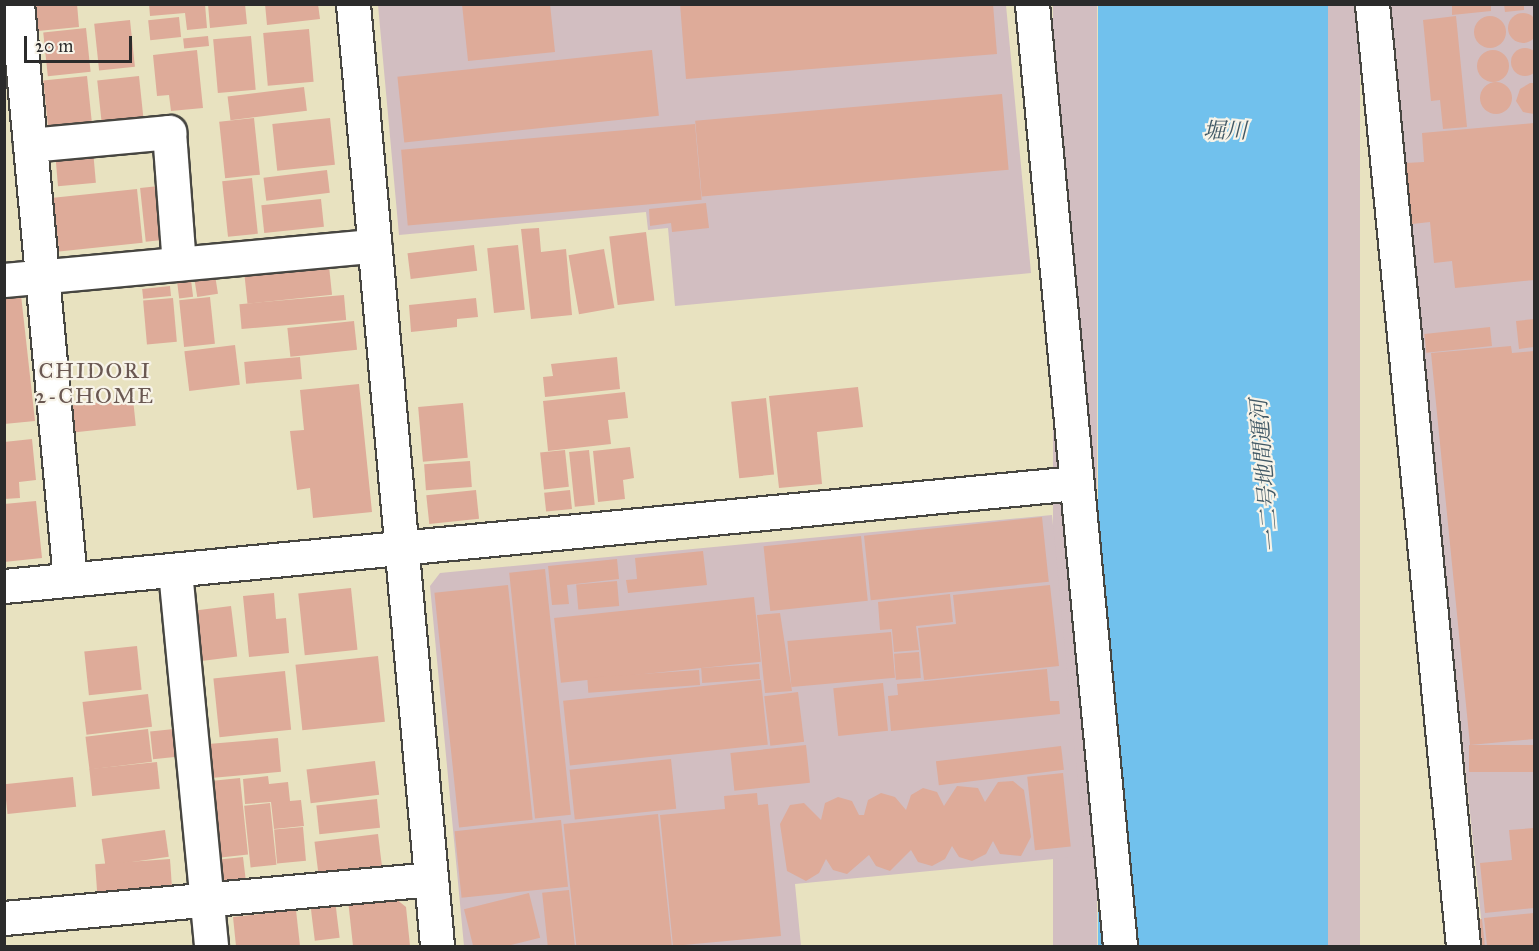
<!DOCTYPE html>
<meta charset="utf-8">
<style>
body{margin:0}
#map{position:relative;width:1539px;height:951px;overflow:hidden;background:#e8e2c0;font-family:"IM FELL Great Primer","Noto Serif JP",serif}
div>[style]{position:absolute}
.industrial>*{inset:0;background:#d2bec1;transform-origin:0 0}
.water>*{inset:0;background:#71c1ed;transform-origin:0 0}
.building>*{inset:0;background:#deab99;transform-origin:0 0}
.round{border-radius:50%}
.roads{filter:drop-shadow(2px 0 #474641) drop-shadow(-2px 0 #474641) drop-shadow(0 2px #474641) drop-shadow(0 -2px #474641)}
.minor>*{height:33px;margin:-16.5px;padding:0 16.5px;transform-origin:16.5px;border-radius:16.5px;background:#fff}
span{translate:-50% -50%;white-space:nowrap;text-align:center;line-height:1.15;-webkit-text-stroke:4.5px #f7f3e8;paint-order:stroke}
.water-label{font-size:22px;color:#405865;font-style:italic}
.neighbourhood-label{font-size:22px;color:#6a5852;letter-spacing:1.5px}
.frame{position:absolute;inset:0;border:6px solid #2b2b2b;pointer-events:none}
.scale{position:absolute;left:24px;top:36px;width:108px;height:27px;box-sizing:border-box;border:3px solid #2b2b2b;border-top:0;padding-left:8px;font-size:18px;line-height:21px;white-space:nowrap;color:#2b2b2b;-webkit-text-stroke:4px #f7f3e8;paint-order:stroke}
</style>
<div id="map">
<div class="industrial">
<i style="clip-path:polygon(378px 5px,1006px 5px,1031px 273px,675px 306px,668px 228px,648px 230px,646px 212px,399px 235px)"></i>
<i style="left:1053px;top:5px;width:44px;height:945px"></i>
<i style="left:1328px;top:5px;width:32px;height:945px"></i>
<i style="clip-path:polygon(1385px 5px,1534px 5px,1534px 946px,1484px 946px)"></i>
<i style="clip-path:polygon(1052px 515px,1085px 856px,795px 884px,801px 946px,464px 946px,430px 586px,440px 573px)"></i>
</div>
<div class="water">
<i style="left:1098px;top:5px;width:230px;height:945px"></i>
</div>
<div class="building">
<i style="clip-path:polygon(35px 4px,77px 4px,79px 27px,38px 31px)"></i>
<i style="clip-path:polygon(149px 4px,205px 4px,207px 28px,187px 30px,185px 13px,150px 16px)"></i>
<i style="clip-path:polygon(208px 4px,245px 4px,247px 24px,210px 28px)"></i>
<i style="clip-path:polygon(265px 4px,318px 4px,320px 19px,267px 25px)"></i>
<i style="clip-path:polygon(462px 4px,550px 4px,555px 52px,468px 61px)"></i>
<i style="clip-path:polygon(680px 4px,993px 4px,997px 54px,686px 79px)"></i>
<i style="clip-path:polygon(1504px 4px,1524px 4px,1524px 10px,1505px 12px)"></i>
<i style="clip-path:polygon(1452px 5px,1491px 5px,1491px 11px,1452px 15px)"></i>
<i class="round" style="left:1508px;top:13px;width:30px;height:30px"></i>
<i style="clip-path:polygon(1456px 16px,1467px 127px,1443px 129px,1440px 100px,1431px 101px,1423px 20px)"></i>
<i class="round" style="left:1474px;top:16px;width:32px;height:32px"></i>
<i style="left:179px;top:17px;width:20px;height:31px;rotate:84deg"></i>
<i style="left:130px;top:20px;width:47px;height:36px;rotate:84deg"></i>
<i style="left:86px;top:28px;width:44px;height:43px;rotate:84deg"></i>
<i style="left:309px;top:29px;width:53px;height:46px;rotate:85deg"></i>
<i style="left:208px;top:36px;width:10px;height:25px;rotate:84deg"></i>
<i style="left:251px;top:36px;width:54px;height:38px;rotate:85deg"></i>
<i class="round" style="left:1511px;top:48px;width:28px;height:28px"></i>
<i style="clip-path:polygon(197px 50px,203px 108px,171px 111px,169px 95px,157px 96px,153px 55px)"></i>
<i style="left:652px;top:50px;width:66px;height:256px;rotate:84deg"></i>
<i class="round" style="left:1477px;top:50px;width:32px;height:32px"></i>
<i style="left:87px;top:76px;width:53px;height:44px;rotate:84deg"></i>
<i style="left:139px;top:76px;width:47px;height:42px;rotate:84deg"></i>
<i class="round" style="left:1480px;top:82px;width:32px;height:32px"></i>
<i style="clip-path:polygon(1530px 83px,1534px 83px,1534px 114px,1523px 112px,1516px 101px,1520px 89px)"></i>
<i style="left:304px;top:87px;width:24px;height:77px;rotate:83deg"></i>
<i style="left:1002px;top:94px;width:76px;height:308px;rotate:85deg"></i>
<i style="left:254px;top:118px;width:57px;height:35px;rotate:84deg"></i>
<i style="left:330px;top:118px;width:47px;height:58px;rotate:84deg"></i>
<i style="clip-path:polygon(1534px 123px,1534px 280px,1455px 288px,1452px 261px,1434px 263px,1430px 222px,1412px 224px,1406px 163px,1424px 162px,1422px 133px)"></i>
<i style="left:695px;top:124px;width:76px;height:295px;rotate:85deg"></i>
<i style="left:93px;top:150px;width:33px;height:38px;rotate:85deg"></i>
<i style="left:327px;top:170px;width:23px;height:64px;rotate:83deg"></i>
<i style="left:252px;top:178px;width:56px;height:30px;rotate:84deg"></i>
<i style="left:159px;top:186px;width:54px;height:19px;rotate:84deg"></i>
<i style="left:137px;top:189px;width:54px;height:84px;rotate:84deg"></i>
<i style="left:321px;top:199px;width:28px;height:60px;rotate:84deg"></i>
<i style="clip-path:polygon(706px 203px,709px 228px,672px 232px,671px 223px,650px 226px,649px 209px)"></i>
<i style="clip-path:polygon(539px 228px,541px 252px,566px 249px,572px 315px,531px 319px,521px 229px)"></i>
<i style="left:646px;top:232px;width:69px;height:37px;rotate:83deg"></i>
<i style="left:474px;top:245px;width:26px;height:67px;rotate:83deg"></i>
<i style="left:518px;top:245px;width:65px;height:31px;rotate:84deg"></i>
<i style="left:604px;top:249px;width:60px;height:36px;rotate:80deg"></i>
<i style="left:329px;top:266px;width:29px;height:85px;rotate:84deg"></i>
<i style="left:215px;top:275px;width:19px;height:21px;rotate:81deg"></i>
<i style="left:191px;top:280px;width:17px;height:14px;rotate:83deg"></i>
<i style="left:170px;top:286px;width:10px;height:28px;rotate:84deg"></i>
<i style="clip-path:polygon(21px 295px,35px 421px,4px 424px,4px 297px)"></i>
<i style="left:344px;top:295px;width:25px;height:105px;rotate:85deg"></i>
<i style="left:210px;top:297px;width:47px;height:31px;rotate:84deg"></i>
<i style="left:173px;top:298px;width:44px;height:30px;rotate:85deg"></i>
<i style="clip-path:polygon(476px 298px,478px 317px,457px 319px,457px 327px,411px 332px,409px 305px)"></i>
<i style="clip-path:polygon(1534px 319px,1534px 347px,1519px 349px,1516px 321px)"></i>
<i style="left:354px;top:321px;width:29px;height:67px;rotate:84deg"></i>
<i style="left:1490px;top:327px;width:19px;height:66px;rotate:84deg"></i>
<i style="left:235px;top:345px;width:40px;height:51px;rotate:83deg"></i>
<i style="clip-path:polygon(1511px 346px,1512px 353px,1534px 351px,1534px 739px,1470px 745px,1431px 353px)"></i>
<i style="left:300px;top:357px;width:22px;height:56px;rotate:85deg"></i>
<i style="clip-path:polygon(617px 357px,620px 389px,545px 397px,543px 377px,553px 376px,551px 364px)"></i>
<i style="clip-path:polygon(359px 384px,372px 512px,313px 518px,310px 488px,297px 490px,290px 431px,304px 430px,300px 390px)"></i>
<i style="clip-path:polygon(858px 387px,863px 427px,817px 432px,822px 484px,779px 488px,769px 396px)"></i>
<i style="clip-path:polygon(625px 392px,628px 418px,608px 420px,611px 444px,548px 451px,543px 401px)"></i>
<i style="left:766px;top:398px;width:77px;height:35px;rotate:84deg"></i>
<i style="left:133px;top:399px;width:27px;height:63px;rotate:84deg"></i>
<i style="left:463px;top:403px;width:55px;height:45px;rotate:85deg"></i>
<i style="clip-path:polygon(32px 439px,36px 480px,19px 482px,20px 498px,4px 499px,4px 442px)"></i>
<i style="clip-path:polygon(630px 447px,634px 478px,623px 480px,625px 499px,598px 502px,593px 451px)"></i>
<i style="left:565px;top:450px;width:37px;height:25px;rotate:84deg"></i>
<i style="left:589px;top:450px;width:55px;height:20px;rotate:84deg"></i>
<i style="left:470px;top:461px;width:26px;height:46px;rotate:86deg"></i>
<i style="left:476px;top:490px;width:29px;height:50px;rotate:84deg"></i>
<i style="left:570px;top:490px;width:19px;height:26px;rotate:84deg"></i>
<i style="clip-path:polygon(36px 501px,42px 558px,4px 562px,4px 504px)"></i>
<i style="left:1042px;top:517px;width:65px;height:179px;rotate:84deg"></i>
<i style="left:861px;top:536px;width:65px;height:98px;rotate:84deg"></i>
<i style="clip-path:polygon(703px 551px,707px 585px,628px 593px,626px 580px,637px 579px,635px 558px)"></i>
<i style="clip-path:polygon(617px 559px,619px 579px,567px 585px,569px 604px,552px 605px,548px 566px)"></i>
<i style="left:545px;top:569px;width:247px;height:36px;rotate:84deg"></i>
<i style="left:617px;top:581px;width:25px;height:41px;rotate:85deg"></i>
<i style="left:508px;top:585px;width:236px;height:74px;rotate:84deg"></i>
<i style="clip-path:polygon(1050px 585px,1059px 666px,924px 680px,918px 628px,956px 624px,953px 595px)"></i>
<i style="left:351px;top:588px;width:62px;height:53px;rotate:84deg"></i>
<i style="clip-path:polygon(274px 593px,276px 619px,286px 618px,289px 653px,249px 657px,243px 596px)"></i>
<i style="clip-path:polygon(950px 594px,953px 622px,916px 626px,919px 650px,894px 652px,892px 629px,880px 630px,878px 602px)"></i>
<i style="left:754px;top:597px;width:65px;height:201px;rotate:84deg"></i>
<i style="left:231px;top:606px;width:51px;height:38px;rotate:83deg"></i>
<i style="clip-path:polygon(780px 613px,792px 691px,765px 693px,757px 615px)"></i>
<i style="left:891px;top:632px;width:46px;height:104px;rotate:85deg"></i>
<i style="left:137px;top:646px;width:44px;height:53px;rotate:84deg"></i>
<i style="left:919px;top:652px;width:26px;height:25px;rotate:86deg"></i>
<i style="left:378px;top:656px;width:66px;height:83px;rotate:84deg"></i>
<i style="left:759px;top:664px;width:15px;height:58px;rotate:86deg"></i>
<i style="clip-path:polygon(1047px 669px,1050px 701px,1059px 701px,1060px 714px,891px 731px,888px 696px,898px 695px,897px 684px)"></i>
<i style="left:699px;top:670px;width:15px;height:112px;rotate:86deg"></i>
<i style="left:285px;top:671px;width:59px;height:72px;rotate:84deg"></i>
<i style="left:761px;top:680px;width:65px;height:199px;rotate:84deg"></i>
<i style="left:883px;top:683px;width:48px;height:50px;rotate:84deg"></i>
<i style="left:798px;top:692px;width:50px;height:34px;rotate:83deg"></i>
<i style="left:148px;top:694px;width:33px;height:66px;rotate:83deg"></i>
<i style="left:148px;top:729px;width:33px;height:63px;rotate:83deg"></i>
<i style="left:174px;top:729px;width:28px;height:24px;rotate:84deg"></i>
<i style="left:278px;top:738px;width:34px;height:73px;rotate:85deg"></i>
<i style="left:806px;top:745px;width:38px;height:76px;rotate:84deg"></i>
<i style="left:1534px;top:745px;width:27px;height:65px;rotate:90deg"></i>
<i style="left:1061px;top:746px;width:24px;height:126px;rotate:83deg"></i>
<i style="left:671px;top:759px;width:50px;height:102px;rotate:84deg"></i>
<i style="left:375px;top:761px;width:34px;height:69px;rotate:83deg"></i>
<i style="left:157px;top:762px;width:27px;height:68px;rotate:84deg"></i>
<i style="left:1063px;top:773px;width:74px;height:36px;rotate:84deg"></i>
<i style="clip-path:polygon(268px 776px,269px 784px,288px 782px,290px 801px,301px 800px,304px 826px,274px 829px,271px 802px,245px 804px,243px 779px)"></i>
<i style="left:73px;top:777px;width:30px;height:69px;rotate:84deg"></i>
<i style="left:240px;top:778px;width:77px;height:32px;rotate:84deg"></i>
<i style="clip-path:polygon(1013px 781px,1024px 790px,1031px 837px,1021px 856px,1000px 854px,993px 841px,986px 854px,972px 861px,959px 857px,952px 846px,945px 859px,932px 866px,918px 862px,911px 850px,890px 871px,876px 866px,869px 855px,847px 874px,833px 870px,826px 859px,819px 873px,806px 881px,787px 871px,780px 824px,790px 805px,804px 803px,821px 820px,825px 803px,838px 797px,852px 801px,859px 815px,864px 815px,868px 800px,881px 793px,895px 797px,906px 810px,911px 795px,923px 788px,937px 792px,944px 806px,957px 786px,978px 788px,985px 802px,998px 782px)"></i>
<i style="clip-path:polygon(757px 793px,758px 805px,768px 804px,781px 936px,673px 946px,660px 815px,725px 809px,724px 796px)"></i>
<i style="left:377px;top:799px;width:29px;height:61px;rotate:84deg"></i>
<i style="left:270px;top:803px;width:62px;height:26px;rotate:84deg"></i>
<i style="left:658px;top:814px;width:133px;height:95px;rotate:84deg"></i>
<i style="left:561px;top:820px;width:67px;height:107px;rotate:84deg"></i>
<i style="left:303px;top:827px;width:34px;height:29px;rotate:85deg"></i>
<i style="clip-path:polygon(1534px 828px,1534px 908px,1485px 913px,1480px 863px,1512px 860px,1509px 830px)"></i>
<i style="left:165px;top:830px;width:27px;height:64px;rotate:82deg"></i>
<i style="left:378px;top:834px;width:33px;height:64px;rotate:83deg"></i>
<i style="clip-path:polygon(243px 857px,246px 882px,229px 884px,217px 873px,215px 860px)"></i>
<i style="left:170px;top:859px;width:28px;height:75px;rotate:86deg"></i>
<i style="left:569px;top:890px;width:56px;height:27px;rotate:84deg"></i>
<i style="left:529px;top:893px;width:46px;height:67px;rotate:76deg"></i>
<i style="clip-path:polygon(391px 895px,406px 907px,410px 946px,353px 946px,348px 900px)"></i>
<i style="left:335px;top:900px;width:38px;height:25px;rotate:83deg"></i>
<i style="clip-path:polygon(296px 910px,300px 946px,236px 946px,233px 917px)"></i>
<i style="clip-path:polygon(1534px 913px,1534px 946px,1487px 946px,1484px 918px)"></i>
<i style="left:1482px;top:919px;width:27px;height:30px;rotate:84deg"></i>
</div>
<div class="roads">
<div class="minor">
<i style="left:17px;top:4px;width:578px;rotate:84.74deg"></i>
<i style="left:353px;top:4px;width:946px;rotate:84.9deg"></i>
<i style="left:1032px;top:4px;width:946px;rotate:84.66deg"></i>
<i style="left:1372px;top:4px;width:946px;rotate:84.48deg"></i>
<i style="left:30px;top:145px;width:140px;rotate:-5.3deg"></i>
<i style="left:169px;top:132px;width:132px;rotate:85.7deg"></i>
<i style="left:4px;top:280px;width:372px;rotate:-5.3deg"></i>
<i style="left:175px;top:571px;width:377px;rotate:84.5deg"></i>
<i style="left:4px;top:586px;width:1077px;rotate:-5.49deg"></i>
<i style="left:4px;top:918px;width:429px;rotate:-5.2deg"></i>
</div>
</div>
<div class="water-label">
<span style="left:1225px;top:131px">堀川</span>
<span style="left:1265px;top:476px;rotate:-95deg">一二号地間運河</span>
</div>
<div class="neighbourhood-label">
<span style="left:95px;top:383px">CHIDORI<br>2-CHOME</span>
</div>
<div class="frame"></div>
<div class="scale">20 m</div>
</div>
